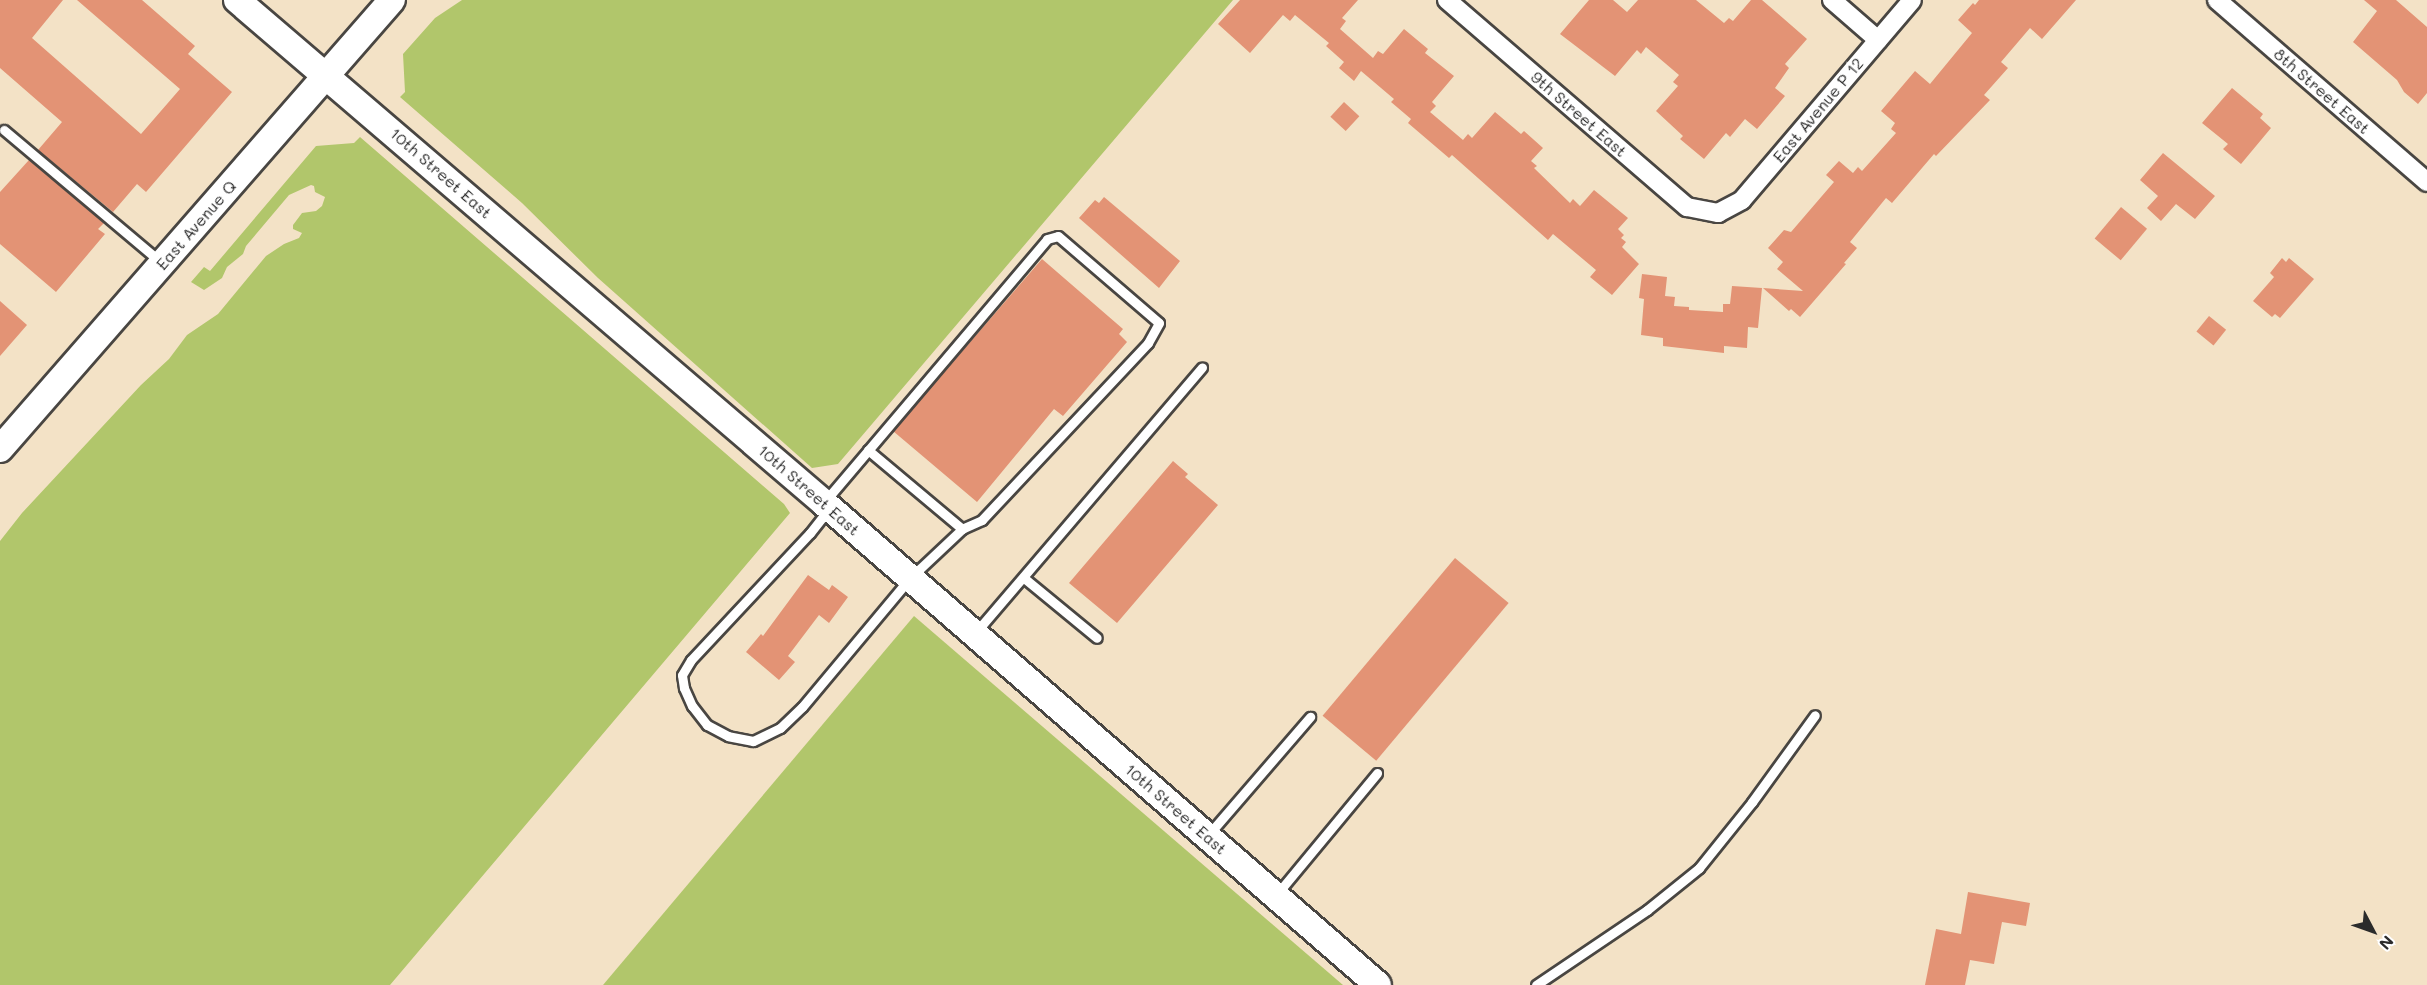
<!DOCTYPE html>
<style>
body{margin:0}
#map{position:relative;width:2427px;height:985px;overflow:hidden;background:#f3e2c6;font-family:Mali,sans-serif}
div>[style]{position:absolute}
.green>*{inset:0;background:#b1c66b}
.building>*{inset:0;background:#e39375;transform-origin:0 0}
.roads{filter:drop-shadow(2px 0 #494642) drop-shadow(-2px 0 #494642) drop-shadow(0 2px #494642) drop-shadow(0 -2px #494642)}
.service>*{height:9px;margin:-4.5px;padding:0 4.5px;transform-origin:4.5px;border-radius:4.5px;background:#fff}
.minor>*{height:18px;margin:-9px;padding:0 9px;transform-origin:9px;border-radius:9px;background:#fff}
.secondary>*{height:26px;margin:-13px;padding:0 13px;transform-origin:13px;border-radius:13px;background:#fff}
span{translate:-50% -50%;white-space:nowrap;text-align:center;line-height:1.15;-webkit-text-stroke:4.5px #fff;paint-order:stroke}
.street-label{font-size:16px;color:#2b2b2b}
.north{position:absolute;left:2343px;top:901px;width:60px;height:60px;-webkit-text-stroke:4px #fff;paint-order:stroke;rotate:131deg;font-size:16px;font-weight:700;line-height:24px;text-align:center;color:#2b2b2b}
.north::after{content:'';display:block;margin:auto;width:21px;height:27px;background:#2b2b2b;clip-path:polygon(50% 0,100% 100%,50% 72%,0 100%)}
</style>
<div id="map">
<div class="green">
<i style="clip-path:polygon(462px 0,1233px 0,838px 464px,812px 468px,598px 278px,522px 203px,400px 97px,405px 92px,403px 54px,435px 18px)"></i>
<i style="clip-path:polygon(360px 137px,784px 504px,790px 513px,390px 985px,0 985px,0 541px,22px 513px,141px 385px,169px 359px,187px 335px,218px 314px,266px 256px,284px 244px,299px 238px,302px 233px,293px 229px,293px 225px,302px 213px,316px 211px,322px 206px,325px 197px,315px 192px,314px 186px,311px 185px,289px 195px,246px 246px,243px 254px,227px 267px,222px 278px,204px 290px,191px 282px,204px 267px,210px 271px,316px 146px,354px 143px)"></i>
<i style="clip-path:polygon(914px 616px,1343px 985px,603px 985px)"></i>
</div>
<div class="building">
<i style="clip-path:polygon(0 0,63px 0,32px 38px,141px 134px,180px 89px,77px 0,142px 0,195px 46px,188px 54px,232px 92px,146px 192px,137px 184px,113px 212px,38px 150px,62px 122px,0 68px)"></i>
<i style="clip-path:polygon(1240px 0,1358px 0,1342px 18px,1346px 21px,1340px 29px,1373px 58px,1378px 51px,1383px 54px,1404px 29px,1428px 49px,1425px 53px,1454px 76px,1432px 102px,1436px 106px,1430px 112px,1463px 140px,1468px 134px,1472px 138px,1495px 112px,1521px 134px,1524px 131px,1543px 148px,1531px 161px,1537px 166px,1534px 168px,1570px 203px,1573px 199px,1580px 206px,1594px 190px,1628px 218px,1618px 229px,1624px 235px,1621px 238px,1626px 242px,1622px 247px,1639px 264px,1612px 295px,1590px 277px,1596px 270px,1553px 234px,1548px 240px,1452px 155px,1449px 158px,1408px 123px,1411px 119px,1391px 102px,1394px 99px,1361px 71px,1354px 81px,1339px 68px,1344px 62px,1326px 46px,1329px 43px,1295px 15px,1290px 21px,1283px 15px,1250px 53px,1218px 24px)"></i>
<i style="clip-path:polygon(1589px 0,1613px 0,1627px 12px,1638px 0,1696px 0,1724px 23px,1729px 18px,1733px 21px,1751px 0,1762px 0,1807px 39px,1785px 64px,1789px 68px,1775px 88px,1785px 96px,1757px 129px,1745px 119px,1730px 137px,1726px 133px,1704px 159px,1680px 139px,1683px 136px,1656px 111px,1678px 86px,1673px 82px,1679px 75px,1646px 47px,1641px 54px,1637px 50px,1615px 76px,1560px 34px)"></i>
<i style="clip-path:polygon(1979px 0,2076px 0,2042px 39px,2030px 28px,2001px 62px,2008px 68px,1984px 95px,1990px 100px,1936px 156px,1934px 154px,1892px 203px,1886px 198px,1850px 242px,1857px 248px,1844px 263px,1846px 264px,1800px 317px,1791px 309px,1789px 311px,1763px 288px,1803px 291px,1777px 269px,1783px 262px,1768px 248px,1784px 230px,1791px 232px,1834px 182px,1826px 175px,1839px 161px,1853px 173px,1858px 167px,1862px 171px,1896px 133px,1891px 129px,1895px 123px,1881px 111px,1915px 71px,1930px 84px,1972px 33px,1958px 20px,1973px 3px,1975px 5px)"></i>
<i style="clip-path:polygon(2364px 0,2396px 0,2427px 27px,2427px 93px,2418px 104px,2404px 92px,2397px 80px,2353px 42px,2377px 11px)"></i>
<i style="clip-path:polygon(2232px 88px,2263px 114px,2260px 118px,2271px 128px,2241px 164px,2223px 149px,2228px 144px,2202px 123px)"></i>
<i style="left:1344px;top:102px;width:21px;height:20px;rotate:43deg"></i>
<i style="clip-path:polygon(2163px 153px,2215px 196px,2195px 219px,2176px 204px,2161px 221px,2147px 208px,2158px 196px,2140px 180px)"></i>
<i style="clip-path:polygon(29px 160px,104px 223px,98px 229px,105px 234px,56px 292px,0 244px,0 192px)"></i>
<i style="clip-path:polygon(1104px 197px,1180px 261px,1159px 288px,1079px 218px,1095px 200px,1099px 203px)"></i>
<i style="left:2121px;top:207px;width:34px;height:41px;rotate:40deg"></i>
<i style="clip-path:polygon(2282px 258px,2286px 262px,2289px 258px,2314px 279px,2280px 318px,2275px 314px,2272px 317px,2253px 301px,2274px 277px,2270px 273px)"></i>
<i style="clip-path:polygon(1042px 259px,1123px 329px,1119px 334px,1127px 342px,1063px 416px,1054px 409px,977px 502px,893px 431px)"></i>
<i style="clip-path:polygon(1642px 274px,1667px 277px,1665px 296px,1675px 297px,1674px 306px,1689px 307px,1689px 310px,1723px 312px,1723px 304px,1730px 304px,1732px 286px,1762px 288px,1758px 328px,1748px 327px,1747px 348px,1724px 346px,1724px 353px,1663px 346px,1663px 338px,1641px 335px,1644px 299px,1639px 298px)"></i>
<i style="clip-path:polygon(0 301px,27px 325px,0 356px)"></i>
<i style="left:2209px;top:316px;width:22px;height:20px;rotate:39deg"></i>
<i style="clip-path:polygon(1173px 461px,1188px 474px,1185px 477px,1218px 505px,1117px 623px,1069px 583px)"></i>
<i style="left:1455px;top:558px;width:70px;height:206px;rotate:40deg"></i>
<i style="clip-path:polygon(808px 575px,829px 590px,832px 585px,848px 597px,829px 623px,819px 615px,788px 656px,795px 662px,779px 680px,746px 652px,761px 634px,763px 636px)"></i>
<i style="clip-path:polygon(1968px 892px,2030px 903px,2026px 926px,2002px 922px,1994px 964px,1970px 960px,1965px 985px,1925px 985px,1936px 929px,1961px 934px)"></i>
</div>
<div class="roads">
<div class="service">
<i style="left:4px;top:130px;width:205px;rotate:40.1deg"></i>
<i style="left:868px;top:450px;width:123px;rotate:40deg"></i>
<i style="left:826px;top:500px;width:342px;rotate:-49.7deg"></i>
<i style="left:1047px;top:239px;width:11px;rotate:-15deg"></i>
<i style="left:1058px;top:236px;width:133px;rotate:40.7deg"></i>
<i style="left:1159px;top:323px;width:23px;rotate:119deg"></i>
<i style="left:1148px;top:343px;width:243px;rotate:133.2deg"></i>
<i style="left:982px;top:520px;width:22px;rotate:156deg"></i>
<i style="left:962px;top:529px;width:71px;rotate:136.7deg"></i>
<i style="left:910px;top:578px;width:168px;rotate:129.9deg"></i>
<i style="left:802px;top:707px;width:30px;rotate:136deg"></i>
<i style="left:780px;top:728px;width:30px;rotate:154deg"></i>
<i style="left:753px;top:741px;width:25px;rotate:-169deg"></i>
<i style="left:728px;top:736px;width:24px;rotate:-152deg"></i>
<i style="left:707px;top:725px;width:24px;rotate:-128deg"></i>
<i style="left:692px;top:706px;width:20px;rotate:-114deg"></i>
<i style="left:684px;top:688px;width:13px;rotate:-99deg"></i>
<i style="left:682px;top:675px;width:17px;rotate:-59deg"></i>
<i style="left:691px;top:660px;width:174px;rotate:-46.9deg"></i>
<i style="left:810px;top:533px;width:29px;rotate:-52deg"></i>
<i style="left:1024px;top:578px;width:94px;rotate:39.4deg"></i>
<i style="left:976px;top:632px;width:348px;rotate:-49.5deg"></i>
<i style="left:1209px;top:834px;width:155px;rotate:-49.2deg"></i>
<i style="left:1277px;top:894px;width:157px;rotate:-50.4deg"></i>
<i style="left:1536px;top:985px;width:134px;rotate:-34deg"></i>
<i style="left:1647px;top:910px;width:67px;rotate:-38.9deg"></i>
<i style="left:1699px;top:868px;width:85px;rotate:-51.2deg"></i>
<i style="left:1752px;top:802px;width:107px;rotate:-54.1deg"></i>
</div>
<div class="minor">
<i style="left:1447px;top:0;width:317px;rotate:40.8deg"></i>
<i style="left:1687px;top:207px;width:32px;rotate:11deg"></i>
<i style="left:1718px;top:213px;width:27px;rotate:-28deg"></i>
<i style="left:1742px;top:200px;width:262px;rotate:-49.6deg"></i>
<i style="left:1832px;top:0;width:61px;rotate:41deg"></i>
<i style="left:2217px;top:0;width:278px;rotate:40.9deg"></i>
</div>
<div class="secondary">
<i style="left:237px;top:0;width:773px;rotate:40.59deg"></i>
<i style="left:824px;top:503px;width:734px;rotate:41.02deg"></i>
<i style="left:0;top:449px;width:596px;rotate:-48.88deg"></i>
</div>
</div>
<div class="street-label">
<span style="left:2322px;top:91px;rotate:41deg">8th Street East</span>
<span style="left:1818px;top:110px;rotate:-50deg">East Avenue P 12</span>
<span style="left:1579px;top:114px;rotate:41deg">9th Street East</span>
<span style="left:441px;top:173px;rotate:41deg">10th Street East</span>
<span style="left:196px;top:225px;rotate:-49deg">East Avenue Q</span>
<span style="left:809px;top:490px;rotate:41deg">10th Street East</span>
<span style="left:1176px;top:809px;rotate:41deg">10th Street East</span>
</div>
<div class="north">N</div>
</div>
